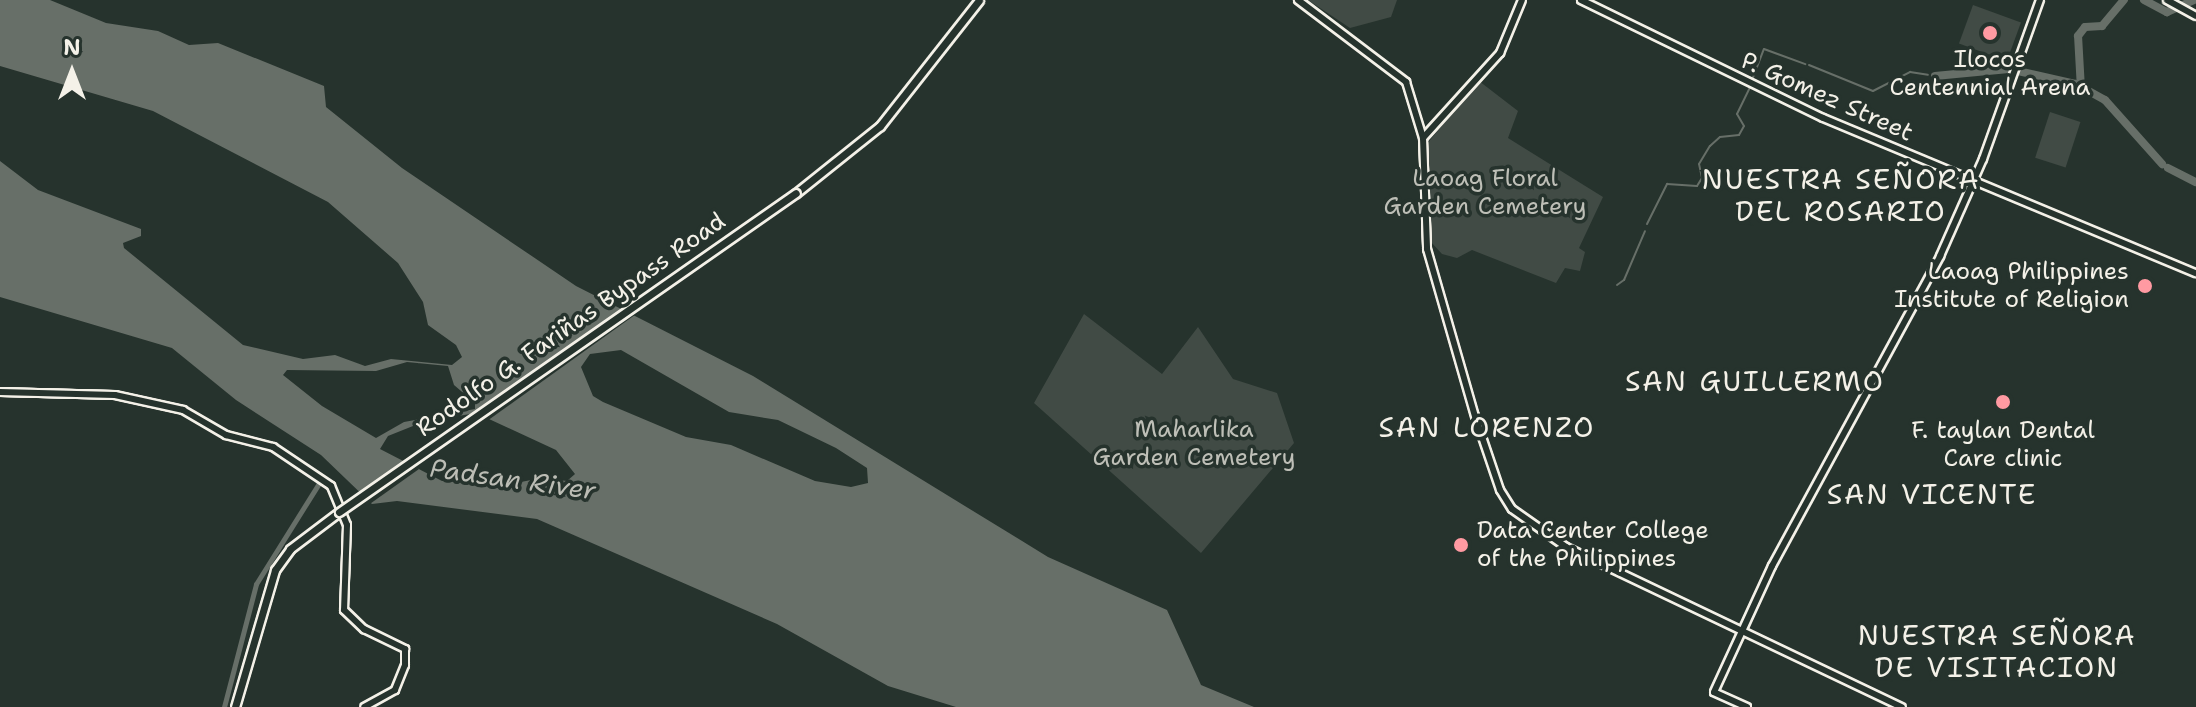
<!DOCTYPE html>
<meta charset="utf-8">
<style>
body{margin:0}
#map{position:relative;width:2196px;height:707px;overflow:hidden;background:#26332d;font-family:"Shantell Sans",sans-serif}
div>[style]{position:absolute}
.green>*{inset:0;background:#414b45;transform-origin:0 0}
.water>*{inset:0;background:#676f68}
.pier>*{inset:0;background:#26332d}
.stream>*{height:2px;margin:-1px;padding:0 1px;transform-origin:1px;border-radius:1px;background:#676f68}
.canal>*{height:5px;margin:-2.5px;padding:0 2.5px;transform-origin:2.5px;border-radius:2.5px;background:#676f68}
.river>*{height:8px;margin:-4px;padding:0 4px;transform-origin:4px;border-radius:4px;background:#676f68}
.roads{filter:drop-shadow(2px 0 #f4f1e8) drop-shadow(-2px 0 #f4f1e8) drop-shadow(0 2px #f4f1e8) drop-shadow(0 -2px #f4f1e8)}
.secondary>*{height:6px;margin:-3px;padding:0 3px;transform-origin:3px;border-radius:3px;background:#26332d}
.primary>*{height:7px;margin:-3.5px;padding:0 3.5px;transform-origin:3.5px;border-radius:3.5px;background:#26332d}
.bridges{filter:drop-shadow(2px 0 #f4f1e8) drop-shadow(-2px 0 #f4f1e8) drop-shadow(0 2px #f4f1e8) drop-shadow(0 -2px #f4f1e8)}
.primary-bridge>*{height:7px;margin:-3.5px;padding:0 3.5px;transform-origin:3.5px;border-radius:3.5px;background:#26332d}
.dots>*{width:22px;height:22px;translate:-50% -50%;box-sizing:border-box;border:4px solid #26332d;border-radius:50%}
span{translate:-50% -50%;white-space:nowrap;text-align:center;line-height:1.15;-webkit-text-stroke:7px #26332d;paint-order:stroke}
.poi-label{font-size:24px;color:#f4f1e8}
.right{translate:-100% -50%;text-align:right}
.left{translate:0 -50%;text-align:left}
.street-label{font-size:24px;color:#f4f1e8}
.park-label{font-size:24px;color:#bebfb7}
.water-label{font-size:26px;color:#bcbdb5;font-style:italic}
.quarter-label{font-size:28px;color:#f4f1e8;letter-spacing:2px}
.north{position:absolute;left:32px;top:32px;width:80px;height:80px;-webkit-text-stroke:6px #26332d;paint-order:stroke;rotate:0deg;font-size:22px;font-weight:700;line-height:32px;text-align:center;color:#f4f1e8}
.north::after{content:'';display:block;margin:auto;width:28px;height:36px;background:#f4f1e8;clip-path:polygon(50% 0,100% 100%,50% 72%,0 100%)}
</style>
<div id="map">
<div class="green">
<i style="clip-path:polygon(1308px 0,1397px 0,1391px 17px,1350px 28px)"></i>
<i style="left:1973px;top:5px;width:51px;height:41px;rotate:20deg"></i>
<i style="clip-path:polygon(1479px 81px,1518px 111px,1508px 138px,1603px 197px,1579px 248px,1585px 252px,1580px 271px,1565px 268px,1556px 283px,1472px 250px,1457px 258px,1442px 254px,1430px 241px,1426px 145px)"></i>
<i style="left:2050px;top:112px;width:32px;height:48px;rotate:18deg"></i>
<i style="clip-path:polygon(1084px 314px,1162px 374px,1198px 327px,1233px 379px,1277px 393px,1294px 443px,1201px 553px,1034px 403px)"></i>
</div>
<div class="water">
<i style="clip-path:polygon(evenodd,0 0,50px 0,106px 23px,158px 31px,189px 45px,218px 43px,324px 86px,326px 107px,402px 168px,576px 286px,753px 376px,1048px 557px,1167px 610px,1201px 685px,1254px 707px,956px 707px,888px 686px,777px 624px,537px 519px,397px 501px,372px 504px,321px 455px,236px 400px,172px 348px,0 297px,0 161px,38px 190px,141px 229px,141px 236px,123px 243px,124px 248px,243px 345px,303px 359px,335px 355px,365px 366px,391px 359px,452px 365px,462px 357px,456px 345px,428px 325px,423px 302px,398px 263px,328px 202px,153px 111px,0 66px,0 0,621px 350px,729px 412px,778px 420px,836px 448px,867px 468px,868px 483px,851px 487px,815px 481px,731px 445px,686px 437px,603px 402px,593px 396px,581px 367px,590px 354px,621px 350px,0 0,407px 362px,448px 366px,454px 385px,475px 403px,475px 409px,404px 422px,376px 438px,322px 406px,283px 375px,287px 370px,376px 371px,407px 362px,0 0,476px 413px,556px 450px,575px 474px,567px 481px,541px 478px,511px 484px,442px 481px,380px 449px,388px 436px,423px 422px,476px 413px)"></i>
</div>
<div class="pier">
<i style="clip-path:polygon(627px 307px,639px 312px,487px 421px,475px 417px)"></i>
<i style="clip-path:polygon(406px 461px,419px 469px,367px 506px,355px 496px)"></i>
</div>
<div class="stream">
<i style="left:1809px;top:65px;width:69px;rotate:22.1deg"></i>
<i style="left:1873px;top:91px;width:42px;rotate:-27.2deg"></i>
<i style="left:1910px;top:72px;width:18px;rotate:9deg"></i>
<i style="left:1752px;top:80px;width:33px;rotate:-69deg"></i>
<i style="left:1764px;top:49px;width:44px;rotate:20.1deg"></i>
<i style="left:1647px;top:224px;width:45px;rotate:-63.4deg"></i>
<i style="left:1667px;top:184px;width:30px;rotate:4deg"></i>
<i style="left:1697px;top:186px;width:9px;rotate:-58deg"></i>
<i style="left:1702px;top:178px;width:14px;rotate:-102deg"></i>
<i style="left:1699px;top:164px;width:21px;rotate:-59deg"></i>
<i style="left:1710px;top:146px;width:13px;rotate:-42deg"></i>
<i style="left:1720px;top:137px;width:19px;rotate:-6deg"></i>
<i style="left:1739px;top:135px;width:10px;rotate:-61deg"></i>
<i style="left:1744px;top:126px;width:14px;rotate:-120deg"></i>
<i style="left:1737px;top:114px;width:30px;rotate:-64deg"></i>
<i style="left:1617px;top:285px;width:9px;rotate:-36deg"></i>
<i style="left:1624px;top:280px;width:53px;rotate:-66.8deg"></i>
</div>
<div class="canal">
<i style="left:224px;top:707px;width:127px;rotate:-75.4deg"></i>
<i style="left:256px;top:584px;width:119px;rotate:-58deg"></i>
</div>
<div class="river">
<i style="left:2144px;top:0;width:26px;rotate:28deg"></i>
<i style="left:2167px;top:12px;width:30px;rotate:-24deg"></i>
<i style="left:1935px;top:76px;width:74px;rotate:-5.4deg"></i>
<i style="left:2009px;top:69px;width:69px;rotate:12.6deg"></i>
<i style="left:2076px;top:84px;width:33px;rotate:29deg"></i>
<i style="left:2105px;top:100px;width:86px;rotate:48.3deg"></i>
<i style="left:2081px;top:89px;width:53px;rotate:-93.2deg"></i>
<i style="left:2078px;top:36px;width:11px;rotate:-52deg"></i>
<i style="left:2085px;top:27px;width:17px;rotate:-3deg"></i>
<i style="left:2102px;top:26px;width:34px;rotate:-50deg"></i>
<i style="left:2168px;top:168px;width:31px;rotate:27deg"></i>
</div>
<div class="roads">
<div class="secondary">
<i style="left:1298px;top:0;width:136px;rotate:37.2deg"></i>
<i style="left:1406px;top:82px;width:59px;rotate:73.1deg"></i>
<i style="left:1423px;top:138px;width:111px;rotate:87.9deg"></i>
<i style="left:1427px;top:249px;width:174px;rotate:74deg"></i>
<i style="left:1475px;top:416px;width:78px;rotate:71.3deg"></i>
<i style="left:1500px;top:490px;width:22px;rotate:58deg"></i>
<i style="left:1512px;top:509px;width:66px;rotate:35.1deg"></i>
<i style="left:1566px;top:547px;width:372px;rotate:25.5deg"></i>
<i style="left:1581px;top:0;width:269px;rotate:26deg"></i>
<i style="left:1823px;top:118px;width:404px;rotate:22.6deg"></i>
<i style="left:2167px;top:0;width:33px;rotate:29deg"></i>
<i style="left:1423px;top:138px;width:115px;rotate:-47.8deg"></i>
<i style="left:1500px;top:53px;width:57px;rotate:-67.5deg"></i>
<i style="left:0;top:392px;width:115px;rotate:1.5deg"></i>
<i style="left:115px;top:395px;width:70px;rotate:12.4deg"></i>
<i style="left:183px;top:410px;width:50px;rotate:30.2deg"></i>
<i style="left:226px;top:435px;width:49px;rotate:14.3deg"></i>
<i style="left:273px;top:447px;width:70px;rotate:33.9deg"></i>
<i style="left:331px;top:486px;width:42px;rotate:67.7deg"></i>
<i style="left:347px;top:525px;width:85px;rotate:92deg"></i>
<i style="left:344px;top:610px;width:28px;rotate:44deg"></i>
<i style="left:364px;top:629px;width:46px;rotate:26deg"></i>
<i style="left:405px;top:649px;width:16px;rotate:90deg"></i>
<i style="left:405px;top:665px;width:27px;rotate:112deg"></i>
<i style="left:395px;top:690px;width:35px;rotate:151deg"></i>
<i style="left:1747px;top:707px;width:36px;rotate:-156deg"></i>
<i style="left:1714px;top:692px;width:139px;rotate:-65.3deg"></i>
<i style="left:1772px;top:566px;width:353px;rotate:-61.5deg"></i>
<i style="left:1940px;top:256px;width:106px;rotate:-66.1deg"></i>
<i style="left:1983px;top:159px;width:169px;rotate:-70.3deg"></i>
</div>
<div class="primary">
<i style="left:796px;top:193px;width:107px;rotate:-38.6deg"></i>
<i style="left:880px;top:126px;width:160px;rotate:-51.8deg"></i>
<i style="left:235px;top:707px;width:143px;rotate:-73.7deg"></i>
<i style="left:275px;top:570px;width:26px;rotate:-54deg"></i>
<i style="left:290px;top:549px;width:61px;rotate:-37.1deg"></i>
</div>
</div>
<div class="bridges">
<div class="primary-bridge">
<i style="left:339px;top:512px;width:557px;rotate:-34.92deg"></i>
</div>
</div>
<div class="dots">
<i style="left:1990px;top:33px;background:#ff9aa2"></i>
<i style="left:2145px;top:286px;background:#ff9aa2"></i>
<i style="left:2003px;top:402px;background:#ff9aa2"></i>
<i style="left:1461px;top:545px;background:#ff9aa2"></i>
</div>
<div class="poi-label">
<span style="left:1990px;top:74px">Ilocos<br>Centennial Arena</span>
<span class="right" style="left:2129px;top:286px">Laoag Philippines<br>Institute of Religion</span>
<span style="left:2003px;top:445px">F. taylan Dental<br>Care clinic</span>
<span class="left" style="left:1477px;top:545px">Data Center College<br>of the Philippines</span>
</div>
<div class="street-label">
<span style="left:1827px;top:97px;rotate:24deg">P. Gomez Street</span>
<span style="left:571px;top:325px;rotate:-35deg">Rodolfo G. Fariñas Bypass Road</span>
</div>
<div class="park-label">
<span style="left:1485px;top:193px">Laoag Floral<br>Garden Cemetery</span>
<span style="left:1194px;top:444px">Maharlika<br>Garden Cemetery</span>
</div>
<div class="water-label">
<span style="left:513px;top:479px;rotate:8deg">Padsan River</span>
</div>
<div class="quarter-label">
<span style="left:1841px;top:195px">NUESTRA SEÑORA<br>DEL ROSARIO</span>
<span style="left:1755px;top:381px">SAN GUILLERMO</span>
<span style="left:1487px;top:427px">SAN LORENZO</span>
<span style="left:1932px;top:494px">SAN VICENTE</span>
<span style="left:1997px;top:651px">NUESTRA SEÑORA<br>DE VISITACION</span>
</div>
<div class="north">N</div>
</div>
